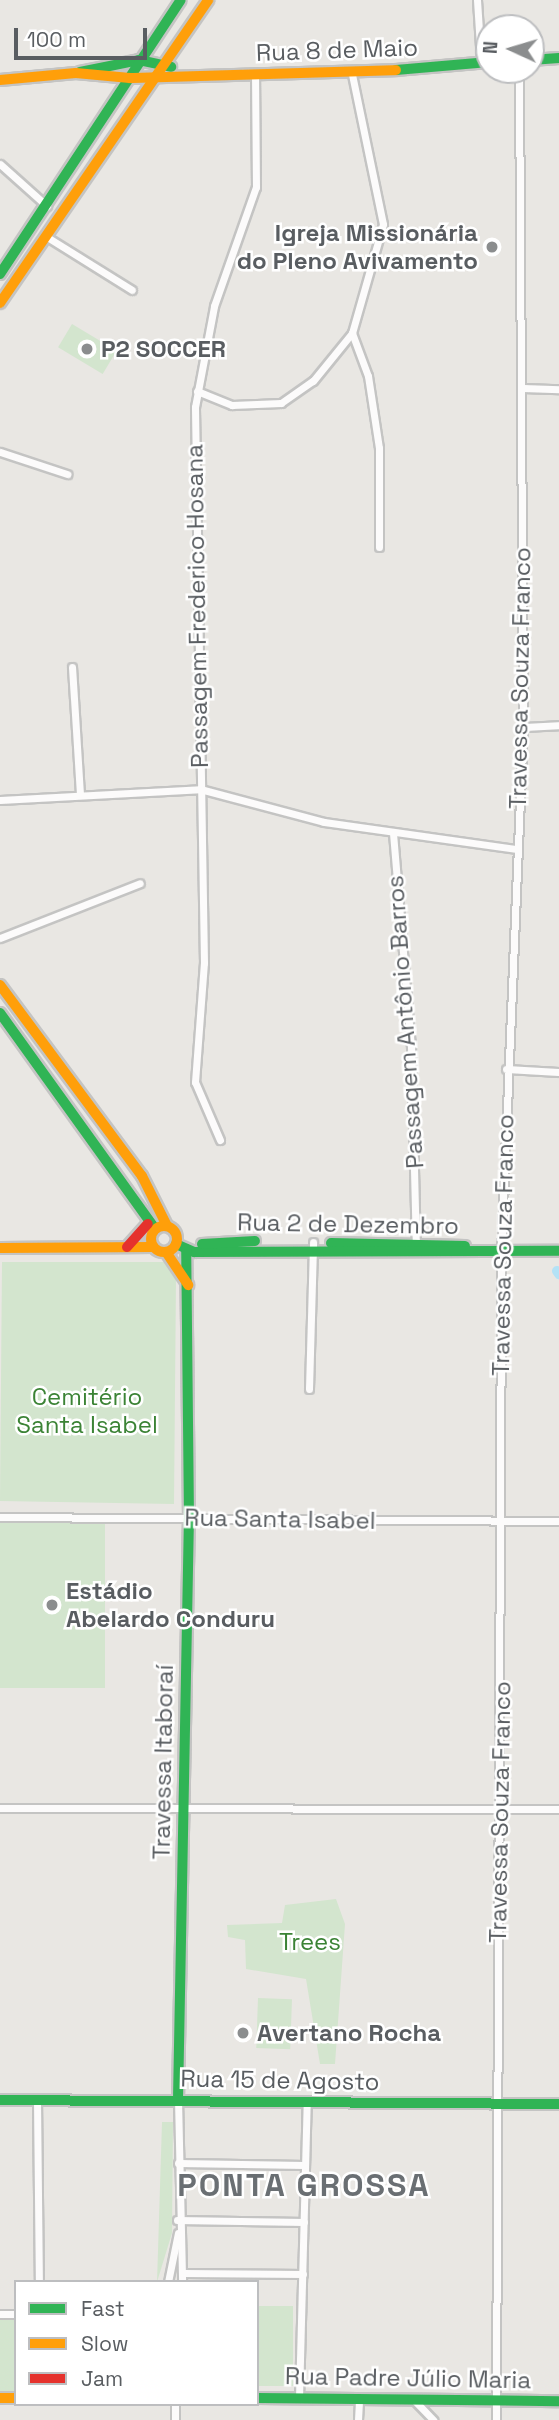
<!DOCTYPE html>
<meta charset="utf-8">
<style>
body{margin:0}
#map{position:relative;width:559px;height:2420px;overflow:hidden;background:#e9e7e3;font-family:"Space Grotesk",sans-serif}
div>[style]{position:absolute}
.green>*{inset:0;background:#d3e5ce;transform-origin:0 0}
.canal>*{height:10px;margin:-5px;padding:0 5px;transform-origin:5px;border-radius:5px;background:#b4e2f6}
.roads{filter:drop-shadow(2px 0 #c4c4c3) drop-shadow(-2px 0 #c4c4c3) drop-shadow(0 2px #c4c4c3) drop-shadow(0 -2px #c4c4c3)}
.street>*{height:7px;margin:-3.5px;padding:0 3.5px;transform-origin:3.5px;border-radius:3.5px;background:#fcfbfb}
.fast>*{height:10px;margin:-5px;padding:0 5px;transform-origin:5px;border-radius:5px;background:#30b455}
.slow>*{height:10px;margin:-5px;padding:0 5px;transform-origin:5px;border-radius:5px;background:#ff9f0a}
.slow>.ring{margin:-5px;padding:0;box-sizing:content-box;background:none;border:10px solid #ff9f0a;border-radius:50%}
.jam>*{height:10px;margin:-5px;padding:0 5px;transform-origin:5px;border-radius:5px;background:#e5322d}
.dots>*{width:19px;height:19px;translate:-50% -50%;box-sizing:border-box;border:4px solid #fff;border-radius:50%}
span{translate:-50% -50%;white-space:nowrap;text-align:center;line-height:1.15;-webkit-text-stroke:5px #fff;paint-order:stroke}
.street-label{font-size:24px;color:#595d61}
.poi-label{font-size:24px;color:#595d61;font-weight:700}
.right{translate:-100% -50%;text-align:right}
.left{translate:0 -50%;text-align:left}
.park-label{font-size:24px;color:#3b8335}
.district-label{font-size:32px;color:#6a6f73;font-weight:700;letter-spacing:2px}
.legend{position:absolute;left:14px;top:2280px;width:245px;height:126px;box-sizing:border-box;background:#fff;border:2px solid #bdbec0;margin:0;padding:9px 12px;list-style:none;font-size:21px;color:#595d61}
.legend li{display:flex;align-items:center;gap:14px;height:35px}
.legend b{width:35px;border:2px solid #bdbec0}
.north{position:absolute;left:475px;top:14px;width:70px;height:70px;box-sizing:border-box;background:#fff;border:2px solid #bdbec0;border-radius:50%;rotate:274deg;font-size:19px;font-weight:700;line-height:28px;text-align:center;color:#595d61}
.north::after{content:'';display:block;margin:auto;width:24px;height:32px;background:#8b8d8e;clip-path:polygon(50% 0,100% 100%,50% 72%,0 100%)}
.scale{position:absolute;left:14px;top:28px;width:133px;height:32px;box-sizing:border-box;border:4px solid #595d61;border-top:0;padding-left:9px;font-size:21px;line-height:24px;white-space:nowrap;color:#595d61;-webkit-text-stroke:5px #fff;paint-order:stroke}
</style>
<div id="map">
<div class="green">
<i style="left:72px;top:324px;width:52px;height:27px;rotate:31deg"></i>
<i style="clip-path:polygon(2px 1262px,166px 1262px,176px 1278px,174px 1504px,0 1501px)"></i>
<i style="left:0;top:1522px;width:105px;height:166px"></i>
<i style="clip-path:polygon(336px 1899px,345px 1924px,335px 2064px,320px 2064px,306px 1979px,246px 1969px,245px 1940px,228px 1937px,227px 1925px,282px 1923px,285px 1905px)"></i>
<i style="left:258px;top:1998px;width:34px;height:50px;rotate:2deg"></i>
<i style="clip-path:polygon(162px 2122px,173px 2122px,172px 2233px,157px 2282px)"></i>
<i style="left:257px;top:2306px;width:36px;height:80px"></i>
<i style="left:0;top:2314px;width:16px;height:84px"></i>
</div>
<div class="canal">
<i style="left:557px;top:1271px;width:4px;rotate:56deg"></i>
</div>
<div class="roads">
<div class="street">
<i style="left:477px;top:0;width:62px;rotate:86.3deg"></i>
<i style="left:0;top:164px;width:63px;rotate:41.8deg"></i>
<i style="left:47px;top:237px;width:100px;rotate:31.9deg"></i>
<i style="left:352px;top:333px;width:46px;rotate:69.6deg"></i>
<i style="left:368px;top:376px;width:73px;rotate:81.3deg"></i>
<i style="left:379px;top:448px;width:99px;rotate:90deg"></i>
<i style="left:523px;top:388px;width:36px;rotate:2deg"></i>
<i style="left:197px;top:391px;width:38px;rotate:22deg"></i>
<i style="left:232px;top:405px;width:49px;rotate:-2.3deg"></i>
<i style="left:281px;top:403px;width:39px;rotate:-35deg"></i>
<i style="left:313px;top:381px;width:62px;rotate:-50.9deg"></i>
<i style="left:352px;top:333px;width:113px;rotate:-74.1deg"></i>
<i style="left:383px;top:224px;width:153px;rotate:-101.7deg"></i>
<i style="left:0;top:452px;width:71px;rotate:18.2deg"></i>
<i style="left:72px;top:667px;width:127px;rotate:86.4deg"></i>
<i style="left:523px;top:727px;width:36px;rotate:-3deg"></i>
<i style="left:0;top:800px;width:200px;rotate:-3.1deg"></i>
<i style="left:200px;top:789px;width:128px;rotate:14.9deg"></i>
<i style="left:324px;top:822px;width:195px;rotate:8deg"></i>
<i style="left:393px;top:833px;width:214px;rotate:85.2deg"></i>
<i style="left:411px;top:1046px;width:202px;rotate:88.6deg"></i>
<i style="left:0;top:938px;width:150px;rotate:-21.4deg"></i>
<i style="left:506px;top:1069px;width:53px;rotate:3.2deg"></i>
<i style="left:220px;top:1140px;width:63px;rotate:-113.3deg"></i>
<i style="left:195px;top:1082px;width:119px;rotate:-85.7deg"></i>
<i style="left:204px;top:963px;width:556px;rotate:-90.93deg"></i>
<i style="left:195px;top:407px;width:103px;rotate:-79.3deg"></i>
<i style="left:214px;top:306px;width:126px;rotate:-70.6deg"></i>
<i style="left:256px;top:187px;width:112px;rotate:-90.5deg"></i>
<i style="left:309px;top:1389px;width:147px;rotate:-88.4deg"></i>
<i style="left:0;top:1517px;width:559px;rotate:0.41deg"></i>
<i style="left:0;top:1808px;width:559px;rotate:0.1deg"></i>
<i style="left:178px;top:2099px;width:183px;rotate:88.7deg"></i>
<i style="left:37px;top:2100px;width:182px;rotate:89.4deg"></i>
<i style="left:178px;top:2163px;width:127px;rotate:0.9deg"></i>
<i style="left:177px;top:2220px;width:127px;rotate:0.9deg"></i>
<i style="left:183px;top:2273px;width:120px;rotate:0.5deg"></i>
<i style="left:168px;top:2282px;width:50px;rotate:-78.5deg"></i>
<i style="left:0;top:2314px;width:16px"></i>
<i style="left:299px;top:2398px;width:297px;rotate:-88.5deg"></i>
<i style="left:414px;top:2400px;width:28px;rotate:46deg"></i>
<i style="left:175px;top:2420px;width:16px;rotate:-90deg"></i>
<i style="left:358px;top:2420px;width:22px;rotate:-87deg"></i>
<i style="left:496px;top:2420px;width:1168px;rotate:-89.75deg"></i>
<i style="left:501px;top:1252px;width:525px;rotate:-87.6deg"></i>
<i style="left:523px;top:727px;width:657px;rotate:-90.35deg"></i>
</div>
<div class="fast">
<i style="left:531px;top:60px;width:28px;rotate:-4deg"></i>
<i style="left:396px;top:70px;width:93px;rotate:-4.9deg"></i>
<i style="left:80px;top:72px;width:60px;rotate:-11.5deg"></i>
<i style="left:139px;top:60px;width:33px;rotate:12deg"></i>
<i style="left:0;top:274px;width:328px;rotate:-56.6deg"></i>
<i style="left:0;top:1013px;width:266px;rotate:54.3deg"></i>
<i style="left:331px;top:1243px;width:134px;rotate:1.3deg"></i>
<i style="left:176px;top:1244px;width:20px;rotate:24deg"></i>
<i style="left:194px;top:1252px;width:365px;rotate:-0.2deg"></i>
<i style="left:202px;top:1244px;width:53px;rotate:-3.2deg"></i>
<i style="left:178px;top:2099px;width:581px;rotate:-88.92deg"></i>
<i style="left:189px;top:1518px;width:269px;rotate:-90.6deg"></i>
<i style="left:0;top:2100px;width:559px;rotate:0.41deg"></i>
<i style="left:257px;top:2398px;width:302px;rotate:0.6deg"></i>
</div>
<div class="slow">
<i style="left:0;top:80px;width:76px;rotate:-5.3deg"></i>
<i style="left:76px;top:73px;width:54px;rotate:5.3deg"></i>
<i style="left:130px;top:78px;width:266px;rotate:-1.7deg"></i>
<i style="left:0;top:303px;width:368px;rotate:-55.5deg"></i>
<i style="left:0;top:985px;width:238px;rotate:53.4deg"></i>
<i style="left:142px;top:1176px;width:56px;rotate:63.4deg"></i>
<i class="ring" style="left:151px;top:1226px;width:16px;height:16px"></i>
<i style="left:0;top:1248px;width:153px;rotate:-0.4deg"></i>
<i style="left:166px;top:1252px;width:40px;rotate:56deg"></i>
<i style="left:0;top:2398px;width:16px"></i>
</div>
<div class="jam">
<i style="left:127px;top:1247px;width:31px;rotate:-48deg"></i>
</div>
</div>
<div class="dots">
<i style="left:492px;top:247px;background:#8b8d8e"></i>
<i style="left:87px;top:349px;background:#8b8d8e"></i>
<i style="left:52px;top:1605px;background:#8b8d8e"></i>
<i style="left:243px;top:2033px;background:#8b8d8e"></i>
</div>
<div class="street-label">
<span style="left:337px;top:50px;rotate:-2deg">Rua 8 de Maio</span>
<span style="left:197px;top:606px;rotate:-91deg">Passagem Frederico Hosana</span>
<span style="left:520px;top:678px;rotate:-89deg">Travessa Souza Franco</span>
<span style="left:405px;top:1022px;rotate:-94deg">Passagem Antônio Barros</span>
<span style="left:348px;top:1224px;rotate:1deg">Rua 2 de Dezembro</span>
<span style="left:503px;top:1245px;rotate:-89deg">Travessa Souza Franco</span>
<span style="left:280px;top:1519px;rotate:1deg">Rua Santa Isabel</span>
<span style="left:163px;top:1762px;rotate:-89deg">Travessa Itaboraí</span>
<span style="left:500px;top:1812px;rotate:-89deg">Travessa Souza Franco</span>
<span style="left:280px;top:2080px;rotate:1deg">Rua 15 de Agosto</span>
<span style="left:408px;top:2378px;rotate:1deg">Rua Padre Júlio Maria</span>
</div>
<div class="poi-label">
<span class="right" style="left:478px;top:247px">Igreja Missionária<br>do Pleno Avivamento</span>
<span class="left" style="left:101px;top:349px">P2 SOCCER</span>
<span class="left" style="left:66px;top:1605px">Estádio<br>Abelardo Conduru</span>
<span class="left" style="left:257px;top:2033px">Avertano Rocha</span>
</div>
<div class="park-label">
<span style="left:87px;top:1411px">Cemitério<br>Santa Isabel</span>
<span style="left:310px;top:1942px">Trees</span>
</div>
<div class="district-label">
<span style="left:304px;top:2185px">PONTA GROSSA</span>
</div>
<ul class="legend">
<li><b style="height:9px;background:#30b455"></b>Fast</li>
<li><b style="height:9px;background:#ff9f0a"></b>Slow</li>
<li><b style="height:9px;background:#e5322d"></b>Jam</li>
</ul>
<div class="north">N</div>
<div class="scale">100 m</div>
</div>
